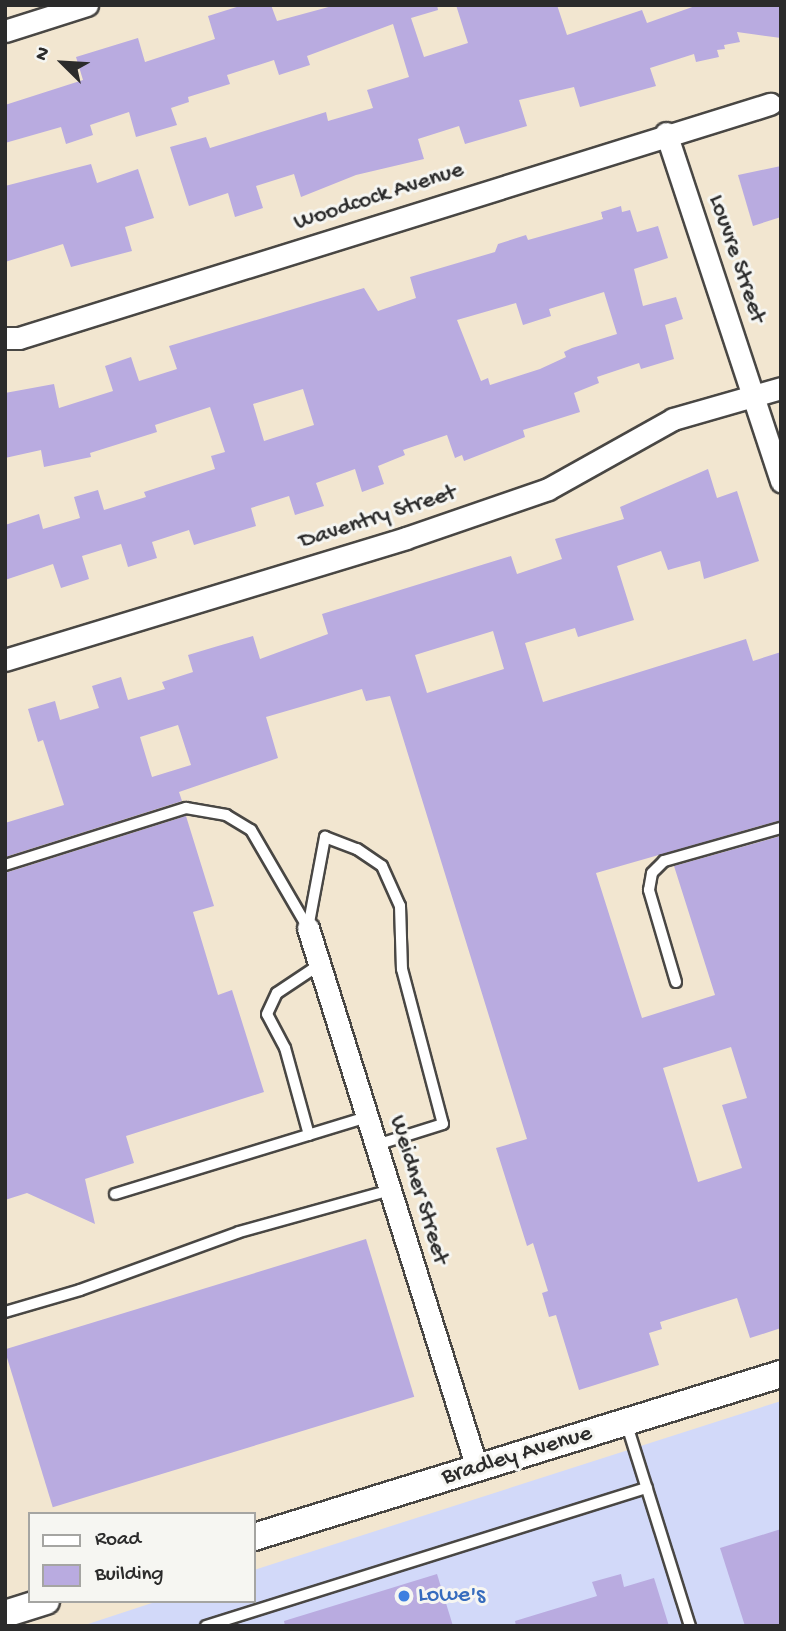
<!DOCTYPE html>
<style>
body{margin:0}
#map{position:relative;width:786px;height:1631px;overflow:hidden;background:#f2e6d0;font-family:"Gochi Hand",sans-serif}
div>[style]{position:absolute}
.built>*{inset:0;background:#d2d9f9}
.building>*{inset:0;background:#b9abe0;transform-origin:0 0}
.roads{filter:drop-shadow(2px 0 #494744) drop-shadow(-2px 0 #494744) drop-shadow(0 2px #494744) drop-shadow(0 -2px #494744)}
.service>*{height:10px;margin:-5px;padding:0 5px;transform-origin:5px;border-radius:5px;background:#fff}
.minor>*{height:21px;margin:-10.5px;padding:0 10.5px;transform-origin:10.5px;border-radius:10.5px;background:#fff}
.tertiary>*{height:26px;margin:-13px;padding:0 13px;transform-origin:13px;border-radius:13px;background:#fff}
.dots>*{width:19px;height:19px;translate:-50% -50%;box-sizing:border-box;border:4px solid #f6f6f2;border-radius:50%}
span{translate:-50% -50%;white-space:nowrap;text-align:center;line-height:1.15;-webkit-text-stroke:6px #f6f6f2;paint-order:stroke}
.street-label{font-size:24px;color:#2b2b2b}
.shop-label{font-size:24px;color:#366cbe}
.left{translate:0 -50%;text-align:left}
.frame{position:absolute;inset:0;border:7px solid #2b2b2b;pointer-events:none}
.legend{position:absolute;left:28px;top:1512px;width:228px;height:91px;box-sizing:border-box;background:#f6f6f2;border:2px solid #a5a5a2;margin:0;padding:9px 12px;list-style:none;font-size:21px;color:#2b2b2b}
.legend li{display:flex;align-items:center;gap:14px;height:35px}
.legend b{width:35px;border:2px solid #a5a5a2}
.north{position:absolute;left:28px;top:28px;width:70px;height:70px;-webkit-text-stroke:5px #f6f6f2;paint-order:stroke;rotate:294deg;font-size:19px;font-weight:700;line-height:28px;text-align:center;color:#2b2b2b}
.north::after{content:'';display:block;margin:auto;width:24px;height:32px;background:#2b2b2b;clip-path:polygon(50% 0,100% 100%,50% 72%,0 100%)}
</style>
<div id="map">
<div class="built">
<i style="clip-path:polygon(781px 1401px,781px 1626px,82px 1626px,158px 1601px,254px 1601px,254px 1570px)"></i>
</div>
<div class="building">
<i style="clip-path:polygon(243px 5px,271px 5px,277px 21px,336px 5px,437px 5px,438px 10px,411px 18px,424px 57px,468px 43px,456px 5px,557px 5px,567px 35px,642px 10px,647px 23px,698px 5px,781px 5px,781px 38px,737px 32px,740px 42px,724px 45px,725px 49px,717px 50px,719px 57px,696px 62px,694px 54px,650px 68px,656px 86px,580px 107px,574px 87px,519px 100px,527px 126px,465px 144px,459px 126px,418px 139px,424px 159px,356px 175px,301px 197px,294px 174px,256px 186px,263px 208px,235px 217px,228px 193px,189px 206px,170px 147px,206px 137px,210px 148px,326px 112px,328px 121px,373px 108px,367px 90px,409px 77px,393px 24px,307px 56px,310px 65px,279px 75px,274px 60px,227px 75px,230px 84px,188px 97px,189px 102px,171px 108px,177px 125px,136px 137px,129px 112px,90px 125px,93px 135px,66px 144px,61px 127px,5px 143px,5px 105px,83px 80px,76px 57px,138px 38px,145px 62px,215px 39px,208px 16px)"></i>
<i style="clip-path:polygon(91px 164px,97px 183px,138px 169px,154px 218px,125px 227px,132px 251px,71px 267px,63px 244px,5px 262px,5px 186px)"></i>
<i style="clip-path:polygon(781px 166px,781px 217px,753px 226px,738px 175px)"></i>
<i style="clip-path:polygon(evenodd,621px 206px,622px 212px,630px 210px,637px 232px,658px 226px,668px 258px,634px 269px,643px 306px,676px 297px,683px 319px,665px 325px,674px 359px,641px 369px,639px 363px,597px 377px,599px 383px,574px 393px,580px 412px,523px 430px,525px 437px,464px 461px,462px 455px,455px 458px,447px 435px,403px 450px,405px 455px,378px 466px,384px 484px,362px 492px,355px 469px,316px 483px,324px 506px,295px 515px,289px 496px,251px 508px,256px 526px,194px 545px,189px 530px,152px 542px,157px 558px,128px 567px,121px 544px,82px 556px,89px 579px,61px 588px,53px 564px,5px 580px,5px 525px,39px 514px,43px 529px,80px 518px,74px 497px,98px 490px,104px 510px,146px 497px,144px 492px,215px 469px,211px 456px,225px 452px,210px 407px,155px 425px,157px 432px,90px 453px,91px 457px,44px 467px,41px 450px,5px 458px,5px 393px,54px 384px,59px 408px,113px 391px,105px 366px,131px 357px,139px 381px,177px 369px,169px 346px,364px 288px,378px 311px,416px 298px,410px 277px,495px 252px,498px 244px,526px 235px,528px 240px,603px 219px,601px 212px,621px 206px,604px 292px,617px 334px,572px 348px,564px 352px,566px 357px,540px 369px,490px 385px,488px 378px,481px 381px,457px 320px,516px 303px,523px 325px,551px 316px,549px 309px,604px 292px,621px 206px,303px 389px,314px 425px,264px 441px,253px 404px,303px 389px)"></i>
<i style="clip-path:polygon(evenodd,708px 469px,717px 498px,737px 491px,759px 561px,704px 579px,700px 561px,668px 570px,661px 551px,617px 566px,634px 620px,578px 637px,575px 628px,525px 643px,543px 702px,746px 639px,753px 661px,781px 652px,781px 820px,596px 873px,642px 1018px,715px 995px,674px 866px,781px 836px,781px 1328px,750px 1338px,737px 1298px,660px 1322px,662px 1329px,649px 1333px,659px 1365px,579px 1390px,556px 1315px,549px 1317px,542px 1293px,548px 1291px,533px 1243px,527px 1246px,496px 1148px,527px 1139px,390px 696px,366px 701px,362px 689px,266px 717px,278px 758px,179px 792px,182px 801px,5px 857px,5px 823px,64px 805px,43px 740px,38px 742px,28px 709px,55px 701px,60px 720px,99px 708px,92px 686px,121px 677px,128px 700px,165px 689px,162px 682px,193px 672px,188px 655px,218px 646px,253px 636px,260px 659px,328px 634px,322px 614px,511px 556px,517px 574px,562px 559px,555px 539px,624px 519px,620px 507px,708px 469px,493px 631px,504px 669px,427px 693px,415px 655px,493px 631px,708px 469px,178px 725px,191px 765px,152px 777px,140px 737px,178px 725px,708px 469px,731px 1047px,747px 1098px,722px 1105px,742px 1168px,698px 1182px,663px 1068px,731px 1047px)"></i>
<i style="clip-path:polygon(186px 816px,214px 906px,193px 912px,218px 995px,232px 990px,264px 1092px,126px 1136px,134px 1163px,85px 1179px,95px 1224px,27px 1193px,5px 1200px,5px 873px)"></i>
<i style="left:366px;top:1239px;width:165px;height:378px;rotate:73deg"></i>
<i style="clip-path:polygon(781px 1529px,781px 1626px,745px 1626px,720px 1548px)"></i>
<i style="clip-path:polygon(437px 1574px,453px 1626px,285px 1626px,284px 1621px)"></i>
<i style="clip-path:polygon(621px 1574px,624px 1587px,654px 1578px,669px 1626px,516px 1626px,515px 1621px,597px 1596px,592px 1582px)"></i>
</div>
<div class="roads">
<div class="service">
<i style="left:5px;top:865px;width:190px;rotate:-17.5deg"></i>
<i style="left:186px;top:808px;width:41px;rotate:9.9deg"></i>
<i style="left:226px;top:815px;width:29px;rotate:31deg"></i>
<i style="left:251px;top:830px;width:113px;rotate:59.8deg"></i>
<i style="left:308px;top:928px;width:93px;rotate:-79.4deg"></i>
<i style="left:325px;top:837px;width:34px;rotate:21deg"></i>
<i style="left:357px;top:849px;width:30px;rotate:34deg"></i>
<i style="left:382px;top:866px;width:44px;rotate:65.8deg"></i>
<i style="left:400px;top:906px;width:63px;rotate:88.2deg"></i>
<i style="left:402px;top:969px;width:160px;rotate:75.2deg"></i>
<i style="left:443px;top:1124px;width:70px;rotate:162.6deg"></i>
<i style="left:676px;top:982px;width:96px;rotate:-106.4deg"></i>
<i style="left:649px;top:890px;width:17px;rotate:-80deg"></i>
<i style="left:652px;top:873px;width:17px;rotate:-45deg"></i>
<i style="left:664px;top:861px;width:122px;rotate:-15.8deg"></i>
<i style="left:309px;top:1135px;width:90px;rotate:-105.4deg"></i>
<i style="left:285px;top:1048px;width:38px;rotate:-118deg"></i>
<i style="left:267px;top:1014px;width:23px;rotate:-65deg"></i>
<i style="left:277px;top:993px;width:50px;rotate:-33.7deg"></i>
<i style="left:115px;top:1194px;width:264px;rotate:-17deg"></i>
<i style="left:5px;top:1312px;width:78px;rotate:-16.3deg"></i>
<i style="left:80px;top:1290px;width:169px;rotate:-20deg"></i>
<i style="left:239px;top:1232px;width:157px;rotate:-15.5deg"></i>
<i style="left:626px;top:1422px;width:214px;rotate:72.6deg"></i>
<i style="left:206px;top:1626px;width:462px;rotate:-17.4deg"></i>
</div>
<div class="minor">
<i style="left:5px;top:31px;width:86px;rotate:-17.6deg"></i>
<i style="left:666px;top:133px;width:367px;rotate:71.7deg"></i>
<i style="left:5px;top:338px;width:14px"></i>
<i style="left:19px;top:338px;width:787px;rotate:-17.31deg"></i>
<i style="left:5px;top:660px;width:419px;rotate:-16.9deg"></i>
<i style="left:406px;top:538px;width:150px;rotate:-19deg"></i>
<i style="left:548px;top:489px;width:143px;rotate:-29.2deg"></i>
<i style="left:673px;top:419px;width:112px;rotate:-16deg"></i>
<i style="left:308px;top:928px;width:566px;rotate:72.62deg"></i>
</div>
<div class="tertiary">
<i style="left:254px;top:1537px;width:552px;rotate:-17.19deg"></i>
<i style="left:5px;top:1614px;width:43px;rotate:-17.6deg"></i>
</div>
</div>
<div class="dots">
<i style="left:404px;top:1596px;background:#3f7fe0"></i>
</div>
<div class="street-label">
<span style="left:379px;top:197px;rotate:-18deg">Woodcock Avenue</span>
<span style="left:736px;top:259px;rotate:71deg">Louvre Street</span>
<span style="left:378px;top:518px;rotate:-18deg">Daventry Street</span>
<span style="left:418px;top:1190px;rotate:73deg">Weidner Street</span>
<span style="left:517px;top:1456px;rotate:-17deg">Bradley Avenue</span>
</div>
<div class="shop-label">
<span class="left" style="left:418px;top:1596px">Lowe's</span>
</div>
<div class="frame"></div>
<ul class="legend">
<li><b style="height:9px;background:#fff"></b>Road</li>
<li><b style="height:19px;background:#b9abe0"></b>Building</li>
</ul>
<div class="north">N</div>
</div>
